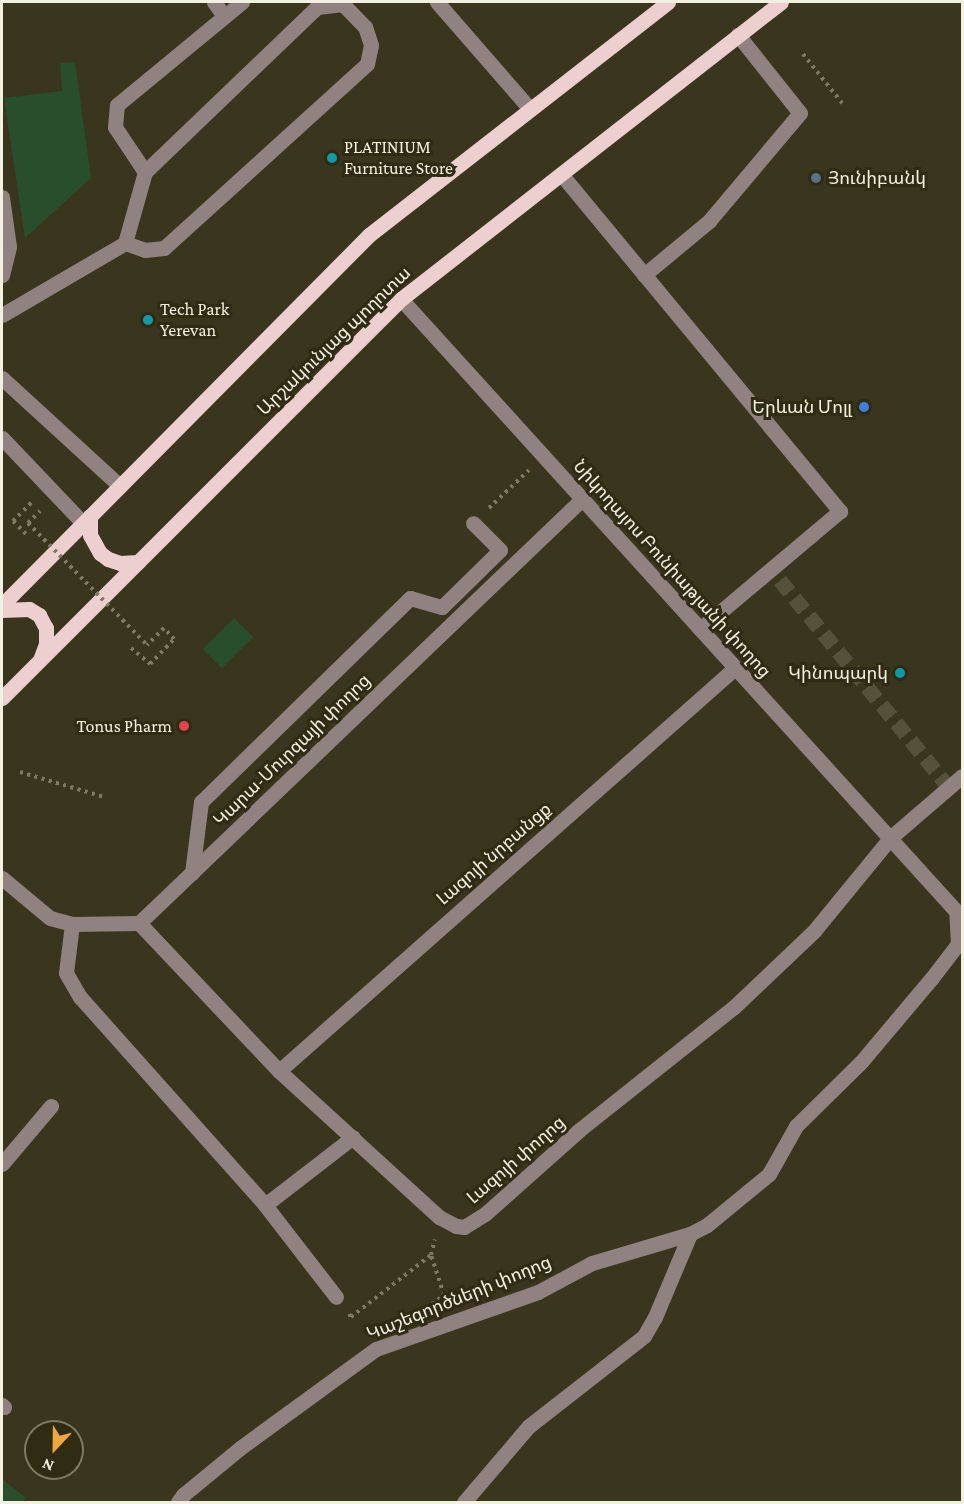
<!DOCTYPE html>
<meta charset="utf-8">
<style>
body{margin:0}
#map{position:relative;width:964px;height:1504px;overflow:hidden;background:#3a361d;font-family:"Crimson Pro","Noto Sans Armenian",serif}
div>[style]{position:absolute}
.green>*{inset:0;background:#294e2b;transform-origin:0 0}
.minor-tunnel>*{height:15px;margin-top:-7.5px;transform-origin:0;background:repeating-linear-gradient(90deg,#56523a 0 15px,transparent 0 23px)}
.path>*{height:4px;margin-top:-2px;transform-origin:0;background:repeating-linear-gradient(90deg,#7e7a65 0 3px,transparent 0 7.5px)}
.minor>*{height:15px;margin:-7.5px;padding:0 7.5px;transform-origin:7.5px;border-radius:7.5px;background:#918282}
.major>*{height:15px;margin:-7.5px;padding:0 7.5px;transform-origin:7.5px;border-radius:7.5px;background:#edcfcf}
.path-bridge>*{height:4px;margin-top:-2px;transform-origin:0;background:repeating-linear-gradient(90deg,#7e7a65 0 3px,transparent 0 7.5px)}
.dots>*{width:16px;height:16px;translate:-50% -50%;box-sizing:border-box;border:3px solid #302b13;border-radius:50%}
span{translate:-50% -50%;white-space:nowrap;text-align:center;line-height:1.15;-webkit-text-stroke:6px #302b13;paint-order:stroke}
.poi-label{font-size:18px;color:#f2f0e1}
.left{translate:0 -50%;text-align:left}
.right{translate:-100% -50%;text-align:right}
.street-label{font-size:18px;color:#f2f0e1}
.frame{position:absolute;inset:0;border:3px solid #f2f0e1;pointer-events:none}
.north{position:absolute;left:24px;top:1420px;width:60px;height:60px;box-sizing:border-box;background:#302b13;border:2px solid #7e7a65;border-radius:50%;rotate:202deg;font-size:16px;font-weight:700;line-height:24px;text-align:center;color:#f2f0e1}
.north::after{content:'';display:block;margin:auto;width:21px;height:27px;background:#f0a73e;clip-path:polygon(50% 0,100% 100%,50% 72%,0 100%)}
</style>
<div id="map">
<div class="green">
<i style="clip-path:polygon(75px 62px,91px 178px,25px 238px,4px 98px,62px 91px,60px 63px)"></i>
<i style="left:234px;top:618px;width:27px;height:44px;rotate:45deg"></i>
<i style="clip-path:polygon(2px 1479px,26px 1498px,23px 1502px,2px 1502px)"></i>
</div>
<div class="minor-tunnel">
<i style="left:780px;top:580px;width:267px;rotate:50.8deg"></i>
</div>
<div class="path">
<i style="left:803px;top:54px;width:63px;rotate:51.5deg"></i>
<i style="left:489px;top:508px;width:55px;rotate:-43.5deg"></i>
<i style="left:28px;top:523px;width:17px;rotate:-45deg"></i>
<i style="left:26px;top:534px;width:18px;rotate:-135deg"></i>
<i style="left:13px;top:521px;width:28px;rotate:-45deg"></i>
<i style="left:131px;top:648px;width:25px;rotate:40deg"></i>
<i style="left:150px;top:664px;width:35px;rotate:-46deg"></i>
<i style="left:174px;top:639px;width:15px;rotate:-132deg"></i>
<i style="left:164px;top:628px;width:24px;rotate:135deg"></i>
<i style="left:20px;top:772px;width:88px;rotate:16.6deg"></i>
<i style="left:432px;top:1304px;width:15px;rotate:-37deg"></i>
<i style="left:444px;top:1295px;width:42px;rotate:-108deg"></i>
<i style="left:431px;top:1255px;width:16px;rotate:-76deg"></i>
<i style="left:349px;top:1314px;width:4px;rotate:56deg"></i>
<i style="left:351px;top:1317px;width:101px;rotate:-37.8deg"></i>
</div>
<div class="minor">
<i style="left:214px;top:2px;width:17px;rotate:54deg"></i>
<i style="left:437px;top:2px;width:142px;rotate:49deg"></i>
<i style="left:561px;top:174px;width:438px;rotate:50.4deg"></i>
<i style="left:840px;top:511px;width:183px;rotate:139.9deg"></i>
<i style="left:2px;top:197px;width:50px;rotate:82deg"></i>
<i style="left:9px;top:247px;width:29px;rotate:104deg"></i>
<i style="left:125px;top:243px;width:21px;rotate:19deg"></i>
<i style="left:145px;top:250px;width:19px;rotate:-6deg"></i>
<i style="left:164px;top:248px;width:274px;rotate:-42.2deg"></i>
<i style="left:367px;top:64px;width:19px;rotate:-78deg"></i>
<i style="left:371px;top:45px;width:19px;rotate:-108deg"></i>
<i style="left:365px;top:27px;width:32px;rotate:-134deg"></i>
<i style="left:343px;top:4px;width:26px;rotate:173deg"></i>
<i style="left:317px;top:7px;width:238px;rotate:136.2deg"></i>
<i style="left:644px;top:275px;width:85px;rotate:-39.7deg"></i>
<i style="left:709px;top:221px;width:141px;rotate:-49.9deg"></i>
<i style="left:800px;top:113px;width:100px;rotate:-128.5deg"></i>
<i style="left:401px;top:299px;width:826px;rotate:47.8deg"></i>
<i style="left:2px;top:315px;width:143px;rotate:-30.3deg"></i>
<i style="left:125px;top:243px;width:74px;rotate:-74.3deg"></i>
<i style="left:145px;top:172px;width:54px;rotate:-123.7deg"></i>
<i style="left:115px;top:127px;width:22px;rotate:-85deg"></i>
<i style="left:117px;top:105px;width:162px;rotate:-39.5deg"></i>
<i style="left:2px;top:378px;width:160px;rotate:42.5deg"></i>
<i style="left:2px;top:438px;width:117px;rotate:46.4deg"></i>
<i style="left:192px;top:873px;width:72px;rotate:-82.8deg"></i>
<i style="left:201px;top:802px;width:292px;rotate:-44.3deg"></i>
<i style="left:410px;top:598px;width:33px;rotate:16deg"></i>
<i style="left:442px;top:607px;width:81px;rotate:-44.5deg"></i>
<i style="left:500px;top:550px;width:38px;rotate:-135deg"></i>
<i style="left:2px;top:878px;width:62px;rotate:39.8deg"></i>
<i style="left:50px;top:918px;width:23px;rotate:15deg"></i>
<i style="left:72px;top:924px;width:67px;rotate:-0.9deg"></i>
<i style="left:139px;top:923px;width:613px;rotate:-43.74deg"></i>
<i style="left:139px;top:923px;width:204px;rotate:46.6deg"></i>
<i style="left:279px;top:1071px;width:217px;rotate:42.4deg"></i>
<i style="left:439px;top:1217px;width:19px;rotate:28deg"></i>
<i style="left:456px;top:1226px;width:8px;rotate:7deg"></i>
<i style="left:464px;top:1227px;width:25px;rotate:-32deg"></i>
<i style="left:485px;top:1214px;width:125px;rotate:-41.7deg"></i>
<i style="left:578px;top:1131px;width:199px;rotate:-38.5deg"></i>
<i style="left:734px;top:1007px;width:110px;rotate:-43.5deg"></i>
<i style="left:814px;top:931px;width:120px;rotate:-50.7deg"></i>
<i style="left:890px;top:838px;width:95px;rotate:-40.7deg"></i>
<i style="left:72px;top:924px;width:49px;rotate:97deg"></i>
<i style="left:66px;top:973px;width:28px;rotate:60deg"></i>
<i style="left:80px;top:997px;width:278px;rotate:48.3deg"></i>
<i style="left:265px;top:1205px;width:116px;rotate:52.3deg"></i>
<i style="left:279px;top:1071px;width:609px;rotate:-41.47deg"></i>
<i style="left:2px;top:1164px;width:76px;rotate:-49.8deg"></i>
<i style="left:265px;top:1205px;width:111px;rotate:-37.7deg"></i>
<i style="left:2px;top:1405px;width:3px;rotate:45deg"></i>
<i style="left:178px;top:1502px;width:9px;rotate:-54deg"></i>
<i style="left:183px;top:1495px;width:74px;rotate:-39.5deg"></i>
<i style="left:240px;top:1448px;width:168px;rotate:-36.1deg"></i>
<i style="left:376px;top:1349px;width:172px;rotate:-19.4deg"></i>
<i style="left:538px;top:1292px;width:61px;rotate:-28.2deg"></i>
<i style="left:592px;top:1263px;width:102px;rotate:-16.5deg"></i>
<i style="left:690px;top:1234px;width:19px;rotate:-28deg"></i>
<i style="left:707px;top:1225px;width:80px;rotate:-39.4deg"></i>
<i style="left:769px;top:1174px;width:55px;rotate:-60.6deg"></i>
<i style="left:796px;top:1126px;width:91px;rotate:-44.6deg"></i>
<i style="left:861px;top:1062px;width:109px;rotate:-49.9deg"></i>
<i style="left:931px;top:979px;width:44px;rotate:-52.4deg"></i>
<i style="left:958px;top:944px;width:33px;rotate:-93deg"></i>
<i style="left:464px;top:1502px;width:100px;rotate:-49.5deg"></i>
<i style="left:529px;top:1426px;width:146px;rotate:-38deg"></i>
<i style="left:644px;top:1336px;width:22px;rotate:-60deg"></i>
<i style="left:655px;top:1317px;width:90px;rotate:-67.1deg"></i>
</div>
<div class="major">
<i style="left:90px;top:516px;width:19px;rotate:90deg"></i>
<i style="left:90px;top:535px;width:21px;rotate:61deg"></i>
<i style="left:100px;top:553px;width:10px;rotate:37deg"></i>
<i style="left:108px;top:559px;width:13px;rotate:18deg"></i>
<i style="left:120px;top:563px;width:18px;rotate:-3deg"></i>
<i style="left:2px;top:605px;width:521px;rotate:-45.23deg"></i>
<i style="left:369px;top:235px;width:379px;rotate:-37.9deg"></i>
<i style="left:2px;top:610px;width:27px;rotate:-2deg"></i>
<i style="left:29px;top:609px;width:12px;rotate:31deg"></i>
<i style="left:39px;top:615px;width:15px;rotate:62deg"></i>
<i style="left:46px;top:628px;width:16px;rotate:90deg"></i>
<i style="left:46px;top:644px;width:14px;rotate:111deg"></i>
<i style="left:2px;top:698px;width:564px;rotate:-45deg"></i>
<i style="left:401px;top:299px;width:482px;rotate:-38deg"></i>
</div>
<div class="path-bridge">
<i style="left:28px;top:523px;width:170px;rotate:45.7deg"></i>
</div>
<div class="dots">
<i style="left:332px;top:158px;background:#0f9aa8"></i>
<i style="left:816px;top:178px;background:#5c6f8a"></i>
<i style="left:148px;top:320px;background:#0f9aa8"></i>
<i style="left:864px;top:407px;background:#3f7fe0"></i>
<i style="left:900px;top:673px;background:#0f9aa8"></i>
<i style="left:184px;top:726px;background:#e0444e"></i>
</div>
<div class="poi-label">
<span class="left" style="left:344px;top:158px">PLATINIUM<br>Furniture Store</span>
<span class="left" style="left:828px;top:178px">Յունիբանկ</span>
<span class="left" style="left:160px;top:320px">Tech Park<br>Yerevan</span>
<span class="right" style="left:852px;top:407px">Երևան Մոլլ</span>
<span class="right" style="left:888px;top:673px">Կինոպարկ</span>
<span class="right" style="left:172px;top:726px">Tonus Pharm</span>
</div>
<div class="street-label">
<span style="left:334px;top:341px;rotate:-44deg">Արշակունյաց պողոտա</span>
<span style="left:672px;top:569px;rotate:48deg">Նիկողայոս Բունիաթյանի փողոց</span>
<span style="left:292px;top:750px;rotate:-44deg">Կարա-Մուրզայի փողոց</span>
<span style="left:494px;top:854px;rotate:-41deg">Լազոյի նրբանցք</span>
<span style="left:516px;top:1160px;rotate:-41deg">Լազոյի փողոց</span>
<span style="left:459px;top:1298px;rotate:-22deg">Կաշեգործների փողոց</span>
</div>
<div class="frame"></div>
<div class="north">N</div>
</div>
